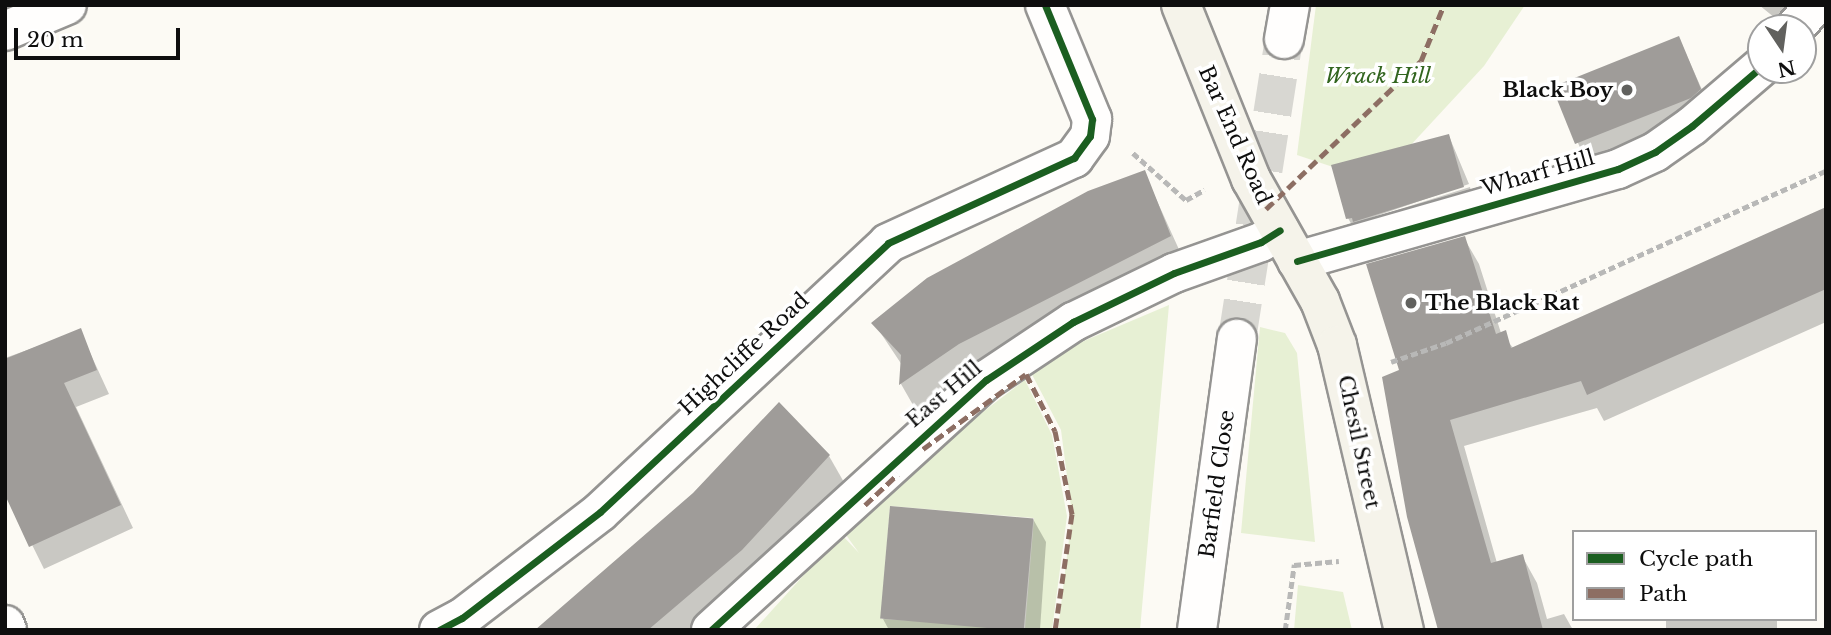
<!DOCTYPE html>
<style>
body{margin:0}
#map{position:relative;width:1831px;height:635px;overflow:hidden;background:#fcfaf4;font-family:"Libre Baskerville",serif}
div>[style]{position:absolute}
.green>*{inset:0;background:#e7f0d4}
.shadow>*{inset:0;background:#0003;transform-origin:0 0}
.building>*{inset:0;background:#9f9c99;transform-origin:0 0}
.minor-tunnel>*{height:38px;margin-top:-19px;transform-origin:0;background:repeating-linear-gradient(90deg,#d8d7d2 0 38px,transparent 0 57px)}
.path>*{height:4.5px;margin-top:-2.25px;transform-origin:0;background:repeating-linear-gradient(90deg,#b8b8b7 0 7px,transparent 0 10.5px)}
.roads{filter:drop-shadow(2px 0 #959492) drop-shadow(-2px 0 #959492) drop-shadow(0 2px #959492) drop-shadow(0 -2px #959492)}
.minor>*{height:38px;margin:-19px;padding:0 19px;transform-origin:19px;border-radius:19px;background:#fffefd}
.tertiary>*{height:38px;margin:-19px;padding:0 19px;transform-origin:19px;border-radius:19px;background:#fffefd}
.secondary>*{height:38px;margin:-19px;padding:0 19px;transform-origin:19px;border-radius:19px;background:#f5f3ea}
.quiet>*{height:5px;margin-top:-2.5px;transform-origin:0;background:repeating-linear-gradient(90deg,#8d6e63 0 10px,transparent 0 15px)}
.cycleway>*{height:7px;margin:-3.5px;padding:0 3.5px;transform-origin:3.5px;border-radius:3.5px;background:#1b5e20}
.dots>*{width:19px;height:19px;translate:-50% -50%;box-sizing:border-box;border:4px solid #fff;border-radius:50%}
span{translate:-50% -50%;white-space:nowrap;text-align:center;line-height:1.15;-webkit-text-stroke:7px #fff;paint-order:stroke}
.park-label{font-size:21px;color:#32651f;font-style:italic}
.poi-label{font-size:21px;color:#0e0e0e;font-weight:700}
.right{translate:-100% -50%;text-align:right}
.left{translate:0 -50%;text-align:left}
.street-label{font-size:21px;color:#0e0e0e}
.frame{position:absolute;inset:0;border:7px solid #0e0e0e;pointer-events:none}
.legend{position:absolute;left:1572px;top:530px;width:245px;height:91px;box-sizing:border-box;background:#fff;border:2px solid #9f9f9f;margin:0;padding:9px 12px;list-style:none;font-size:21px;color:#0e0e0e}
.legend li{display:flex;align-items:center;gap:14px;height:35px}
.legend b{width:35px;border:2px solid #9f9f9f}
.north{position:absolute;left:1747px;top:14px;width:70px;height:70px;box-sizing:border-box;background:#fff;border:2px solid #9f9f9f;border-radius:50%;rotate:167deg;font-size:19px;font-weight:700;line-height:28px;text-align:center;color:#0e0e0e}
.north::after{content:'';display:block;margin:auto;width:24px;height:32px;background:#61615e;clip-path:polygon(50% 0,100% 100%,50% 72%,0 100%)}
.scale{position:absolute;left:14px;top:28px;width:166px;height:32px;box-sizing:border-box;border:4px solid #0e0e0e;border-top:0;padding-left:9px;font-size:21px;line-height:24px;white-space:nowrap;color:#0e0e0e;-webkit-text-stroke:5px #fff;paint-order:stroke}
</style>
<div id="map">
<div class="green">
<i style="clip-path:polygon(1316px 5px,1525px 5px,1484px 66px,1409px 147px,1351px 173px,1297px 155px)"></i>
<i style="clip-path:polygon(1169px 305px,1140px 630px,1058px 630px,1072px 514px,1061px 430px,1027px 365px)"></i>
<i style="clip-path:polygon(1260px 327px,1285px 333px,1297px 353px,1315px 542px,1241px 533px)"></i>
<i style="clip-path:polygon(evenodd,1025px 380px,1052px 435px,1067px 516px,1052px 630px,754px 630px,841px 534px,859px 553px,846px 535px,924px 457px,1025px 380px,890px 506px,1034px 518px,1025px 628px,881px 619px,890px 506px)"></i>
<i style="clip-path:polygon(1298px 585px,1343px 592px,1352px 630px,1294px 630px)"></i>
</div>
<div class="shadow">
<i style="clip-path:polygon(1759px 5px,1792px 5px,1780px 22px)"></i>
<i style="left:1679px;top:38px;width:82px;height:135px;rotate:66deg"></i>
<i style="clip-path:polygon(1449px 136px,1469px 184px,1353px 224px,1470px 187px,1476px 210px,1361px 242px,1348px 218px)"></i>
<i style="clip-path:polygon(1144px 172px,1186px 265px,976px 372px,917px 412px,901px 384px,902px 365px,874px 323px)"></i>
<i style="clip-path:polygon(1826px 209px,1826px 322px,1604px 421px,1597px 408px,1464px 446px,1497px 563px,1522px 556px,1537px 583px,1547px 619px,1564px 614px,1573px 630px,1440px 630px,1401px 371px,1464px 238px,1479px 264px,1501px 333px,1514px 349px)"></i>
<i style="clip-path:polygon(80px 331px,109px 394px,76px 407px,133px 528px,44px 569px,5px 490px,5px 358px)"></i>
<i style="clip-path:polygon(829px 456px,845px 484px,697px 630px,538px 630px)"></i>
<i style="clip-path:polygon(1033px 519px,1046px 542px,1040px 630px,889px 630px,883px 619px)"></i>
<i style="left:1666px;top:619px;width:111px;height:11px"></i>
</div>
<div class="building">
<i style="clip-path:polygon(1679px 36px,1701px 89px,1691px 98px,1575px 144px,1552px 87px)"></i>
<i style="clip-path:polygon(1449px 134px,1464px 187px,1353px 222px,1352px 218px,1346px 219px,1331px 165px)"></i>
<i style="clip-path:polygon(1145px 170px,1171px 236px,959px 344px,899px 385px,901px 355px,871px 323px,927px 278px,1088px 191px)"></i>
<i style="clip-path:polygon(1826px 207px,1826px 289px,1587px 395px,1581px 381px,1450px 420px,1491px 563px,1523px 554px,1543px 630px,1438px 630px,1407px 517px,1382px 377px,1399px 370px,1366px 264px,1465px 236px,1496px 334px,1506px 330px,1511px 348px)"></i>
<i style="clip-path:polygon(81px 328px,97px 370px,64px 383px,121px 505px,29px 547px,5px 495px,5px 359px)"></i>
<i style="clip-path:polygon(779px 402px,830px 455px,742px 550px,648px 630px,535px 630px,693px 493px)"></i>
<i style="left:890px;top:506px;width:144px;height:113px;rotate:5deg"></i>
</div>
<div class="minor-tunnel">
<i style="left:1237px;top:339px;width:304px;rotate:-81.1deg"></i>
</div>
<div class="path">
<i style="left:1133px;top:153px;width:71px;rotate:41.6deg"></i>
<i style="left:1186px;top:200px;width:21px;rotate:-29deg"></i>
<i style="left:1391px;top:362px;width:58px;rotate:-19.1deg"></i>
<i style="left:1446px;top:343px;width:417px;rotate:-24.4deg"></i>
<i style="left:1285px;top:630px;width:66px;rotate:-82.1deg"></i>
<i style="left:1294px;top:565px;width:45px;rotate:-5.1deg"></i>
</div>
<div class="roads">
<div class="minor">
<i style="left:1795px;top:28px;width:30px;rotate:-50deg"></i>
<i style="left:5px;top:31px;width:67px;rotate:-22.8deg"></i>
<i style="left:1284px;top:39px;width:35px;rotate:-80deg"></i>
<i style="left:1297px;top:261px;width:334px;rotate:-16deg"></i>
<i style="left:1618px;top:169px;width:41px;rotate:-24.7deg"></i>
<i style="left:1655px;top:152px;width:45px;rotate:-35.1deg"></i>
<i style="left:1692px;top:126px;width:91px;rotate:-40.5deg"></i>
<i style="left:5px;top:625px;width:5px;rotate:68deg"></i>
<i style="left:439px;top:630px;width:26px;rotate:-28deg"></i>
<i style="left:462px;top:618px;width:174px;rotate:-37.5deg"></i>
<i style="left:600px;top:512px;width:394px;rotate:-43deg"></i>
<i style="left:888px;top:243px;width:205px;rotate:-24.6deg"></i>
<i style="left:1074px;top:158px;width:27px;rotate:-54deg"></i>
<i style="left:1090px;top:136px;width:17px;rotate:-83deg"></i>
<i style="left:1092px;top:119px;width:123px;rotate:-112.4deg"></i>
<i style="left:1197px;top:630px;width:294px;rotate:-82.2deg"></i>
</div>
<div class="tertiary">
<i style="left:711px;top:630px;width:372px;rotate:-42.3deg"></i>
<i style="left:986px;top:380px;width:105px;rotate:-33.7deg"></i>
<i style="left:1073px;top:322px;width:112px;rotate:-25.9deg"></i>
<i style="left:1174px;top:273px;width:92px;rotate:-19.6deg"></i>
<i style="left:1261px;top:242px;width:22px;rotate:-32deg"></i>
</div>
<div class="secondary">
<i style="left:1181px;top:5px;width:188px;rotate:68.1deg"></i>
<i style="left:1251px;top:179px;width:140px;rotate:60.5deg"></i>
<i style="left:1320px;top:301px;width:47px;rotate:68.9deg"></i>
<i style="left:1337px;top:345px;width:293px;rotate:76.8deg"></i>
</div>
</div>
<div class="quiet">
<i style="left:1266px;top:209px;width:214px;rotate:-43.7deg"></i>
<i style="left:1421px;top:61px;width:61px;rotate:-67.7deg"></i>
<i style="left:923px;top:449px;width:127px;rotate:-36.1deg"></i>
<i style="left:1026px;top:374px;width:64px;rotate:63deg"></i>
<i style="left:1055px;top:431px;width:85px;rotate:78.4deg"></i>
<i style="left:1072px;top:514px;width:117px;rotate:98.3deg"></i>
<i style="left:865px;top:505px;width:45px;rotate:-43.2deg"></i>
</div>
<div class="cycleway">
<i style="left:1297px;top:261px;width:334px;rotate:-16deg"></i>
<i style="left:1618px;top:169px;width:41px;rotate:-24.7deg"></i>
<i style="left:1655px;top:152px;width:45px;rotate:-35.1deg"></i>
<i style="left:1692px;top:126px;width:91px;rotate:-40.5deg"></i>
<i style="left:439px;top:630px;width:26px;rotate:-28deg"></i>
<i style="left:462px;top:618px;width:174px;rotate:-37.5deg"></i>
<i style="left:600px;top:512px;width:394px;rotate:-43deg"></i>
<i style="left:888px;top:243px;width:205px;rotate:-24.6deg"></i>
<i style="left:1074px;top:158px;width:27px;rotate:-54deg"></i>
<i style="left:1090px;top:136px;width:17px;rotate:-83deg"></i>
<i style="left:1092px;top:119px;width:123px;rotate:-112.4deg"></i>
<i style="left:711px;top:630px;width:372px;rotate:-42.3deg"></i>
<i style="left:986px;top:380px;width:105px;rotate:-33.7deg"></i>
<i style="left:1073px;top:322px;width:112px;rotate:-25.9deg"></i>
<i style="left:1174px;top:273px;width:92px;rotate:-19.6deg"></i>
<i style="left:1261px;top:242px;width:22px;rotate:-32deg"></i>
</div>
<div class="dots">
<i style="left:1627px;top:90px;background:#61615e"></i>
<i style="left:1411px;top:303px;background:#61615e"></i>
</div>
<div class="park-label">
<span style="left:1378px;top:76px">Wrack Hill</span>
</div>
<div class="poi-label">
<span class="right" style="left:1613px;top:90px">Black Boy</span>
<span class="left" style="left:1425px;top:303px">The Black Rat</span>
</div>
<div class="street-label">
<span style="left:1235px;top:135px;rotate:66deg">Bar End Road</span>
<span style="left:1538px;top:173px;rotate:-16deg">Wharf Hill</span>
<span style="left:744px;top:354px;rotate:-43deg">Highcliffe Road</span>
<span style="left:944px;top:394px;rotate:-40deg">East Hill</span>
<span style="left:1359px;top:442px;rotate:78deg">Chesil Street</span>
<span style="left:1217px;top:484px;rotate:-82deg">Barfield Close</span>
</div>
<div class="frame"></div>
<ul class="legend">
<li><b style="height:9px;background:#1b5e20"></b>Cycle path</li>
<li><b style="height:9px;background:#8d6e63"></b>Path</li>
</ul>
<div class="north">N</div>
<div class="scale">20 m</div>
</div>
